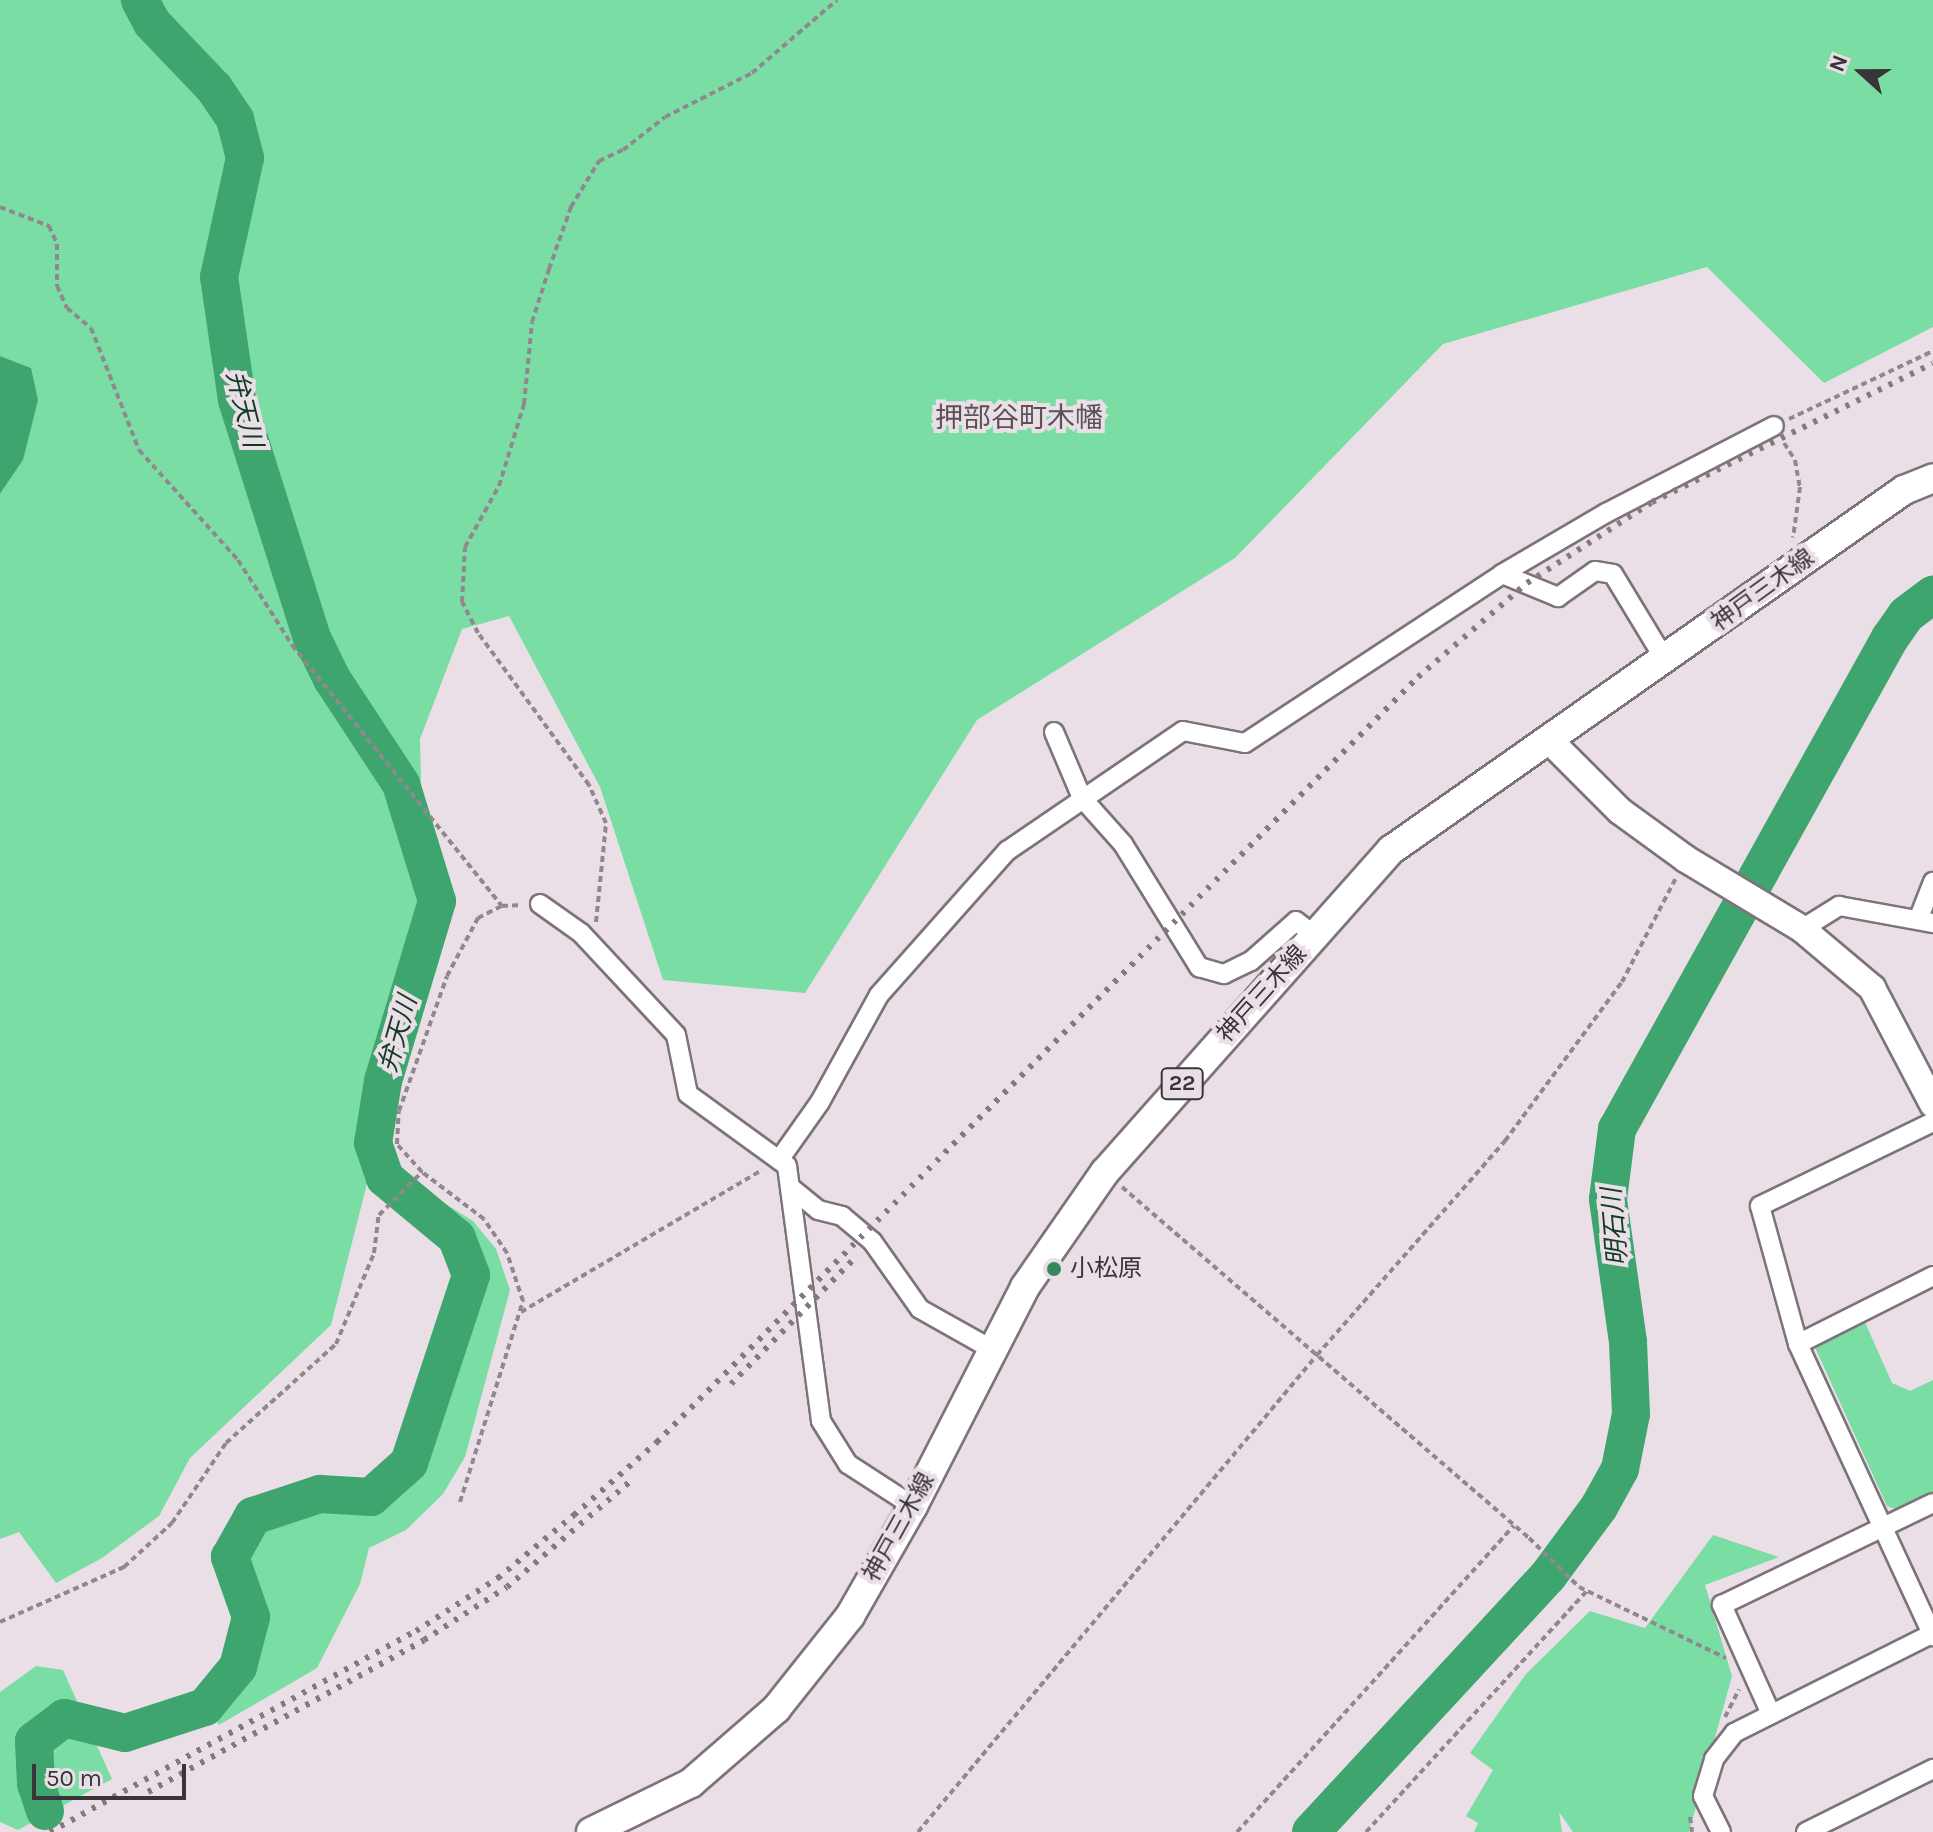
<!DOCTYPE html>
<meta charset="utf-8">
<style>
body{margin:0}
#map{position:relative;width:1933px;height:1832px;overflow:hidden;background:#ebdfe7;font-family:Karla,"Noto Sans JP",sans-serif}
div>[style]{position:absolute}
.green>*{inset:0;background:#7adda4}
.water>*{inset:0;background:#3fa56f}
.river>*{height:38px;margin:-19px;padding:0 19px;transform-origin:19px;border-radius:19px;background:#3fa56f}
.path>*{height:4px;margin-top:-2px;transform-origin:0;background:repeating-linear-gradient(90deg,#90888e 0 6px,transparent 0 10px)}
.roads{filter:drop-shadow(2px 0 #7d737a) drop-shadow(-2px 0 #7d737a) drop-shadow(0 2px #7d737a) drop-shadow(0 -2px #7d737a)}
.street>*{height:18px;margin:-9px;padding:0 9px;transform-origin:9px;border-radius:9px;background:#fff}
.secondary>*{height:26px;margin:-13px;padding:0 13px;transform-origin:13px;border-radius:13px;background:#fff}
.primary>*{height:28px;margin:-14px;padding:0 14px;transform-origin:14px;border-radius:14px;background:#fff}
.rail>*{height:6px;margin-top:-3px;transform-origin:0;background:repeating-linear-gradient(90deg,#827a80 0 4px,transparent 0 12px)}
.dots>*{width:22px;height:22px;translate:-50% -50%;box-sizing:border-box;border:4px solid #ebdfe7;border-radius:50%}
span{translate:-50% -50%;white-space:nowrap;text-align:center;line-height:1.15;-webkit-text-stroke:8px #ebdfe7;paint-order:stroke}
.shield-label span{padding:2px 6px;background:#ebdfe7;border:2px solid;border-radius:6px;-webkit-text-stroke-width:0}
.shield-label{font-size:22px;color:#393438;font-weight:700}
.street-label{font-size:24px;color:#393438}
.poi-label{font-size:24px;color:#393438}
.left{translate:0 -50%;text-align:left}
.water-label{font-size:26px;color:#113b25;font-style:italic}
.quarter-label{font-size:28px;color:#5b5258}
.north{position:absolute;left:1821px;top:32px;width:80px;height:80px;-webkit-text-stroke:6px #ebdfe7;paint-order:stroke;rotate:291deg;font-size:22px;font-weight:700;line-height:32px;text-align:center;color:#393438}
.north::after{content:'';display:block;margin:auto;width:28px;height:36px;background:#393438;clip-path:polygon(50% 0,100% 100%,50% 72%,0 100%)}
.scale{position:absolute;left:32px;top:1764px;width:154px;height:36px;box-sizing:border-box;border:4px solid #393438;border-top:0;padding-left:10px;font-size:24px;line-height:28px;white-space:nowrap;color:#393438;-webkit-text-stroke:6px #ebdfe7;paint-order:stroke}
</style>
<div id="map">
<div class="green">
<i style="clip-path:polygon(0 0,1933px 0,1933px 327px,1824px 383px,1707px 267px,1443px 344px,1235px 558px,977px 720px,805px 993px,663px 980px,600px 787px,509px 616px,462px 629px,420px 739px,425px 956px,331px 1325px,190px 1458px,159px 1516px,102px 1558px,56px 1583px,19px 1532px,0 1539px,0 494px,23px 460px,31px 368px,0 356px)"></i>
<i style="clip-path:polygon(417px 1186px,473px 1221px,496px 1249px,510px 1290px,465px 1457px,443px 1494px,406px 1530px,369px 1548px,360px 1584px,317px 1668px,219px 1725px,212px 1714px,253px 1669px,257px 1614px,243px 1567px,257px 1527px,312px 1504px,355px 1507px,385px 1501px,428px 1448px,472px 1314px,475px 1262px,462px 1233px,412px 1195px)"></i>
<i style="clip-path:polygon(1864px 1320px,1892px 1383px,1910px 1391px,1933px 1380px,1933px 1494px,1898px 1510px,1887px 1506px,1813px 1343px)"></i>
<i style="clip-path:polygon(1713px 1535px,1779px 1557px,1705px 1585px,1732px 1676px,1689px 1832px,1573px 1832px,1559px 1812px,1562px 1832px,1474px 1832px,1478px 1823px,1466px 1816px,1493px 1770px,1470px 1753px,1526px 1674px,1590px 1611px,1645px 1628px)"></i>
<i style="clip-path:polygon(36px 1666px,63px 1670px,112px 1779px,18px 1830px,0 1822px,0 1692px)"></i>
</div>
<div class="water">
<i style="clip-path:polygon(0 356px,31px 368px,38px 400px,23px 460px,0 494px)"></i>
</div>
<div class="river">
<i style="left:45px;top:1811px;width:28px;rotate:-108deg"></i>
<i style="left:36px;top:1784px;width:43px;rotate:-92.7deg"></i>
<i style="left:34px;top:1741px;width:38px;rotate:-37deg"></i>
<i style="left:64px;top:1718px;width:63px;rotate:13.8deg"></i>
<i style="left:125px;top:1733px;width:84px;rotate:-18deg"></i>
<i style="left:205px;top:1707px;width:52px;rotate:-50.5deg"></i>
<i style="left:238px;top:1667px;width:52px;rotate:-75.4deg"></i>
<i style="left:251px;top:1617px;width:64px;rotate:-109.3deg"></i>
<i style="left:230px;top:1557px;width:47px;rotate:-60.7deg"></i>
<i style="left:253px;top:1516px;width:71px;rotate:-18.2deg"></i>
<i style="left:320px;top:1494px;width:51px;rotate:3.4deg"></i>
<i style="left:371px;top:1497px;width:51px;rotate:-41.8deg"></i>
<i style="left:409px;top:1463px;width:198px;rotate:-71.7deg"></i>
<i style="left:471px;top:1275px;width:40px;rotate:-111deg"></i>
<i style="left:457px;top:1238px;width:94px;rotate:-140.2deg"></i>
<i style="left:385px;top:1178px;width:37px;rotate:-109deg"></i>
<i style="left:373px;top:1143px;width:63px;rotate:-80.8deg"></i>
<i style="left:383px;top:1081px;width:188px;rotate:-73.3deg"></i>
<i style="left:437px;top:901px;width:122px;rotate:-107.1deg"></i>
<i style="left:401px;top:784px;width:126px;rotate:-123.3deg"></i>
<i style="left:332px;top:679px;width:46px;rotate:-116deg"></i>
<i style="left:312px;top:638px;width:250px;rotate:-107.5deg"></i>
<i style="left:237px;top:400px;width:124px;rotate:-98.3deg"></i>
<i style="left:219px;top:277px;width:122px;rotate:-77.7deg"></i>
<i style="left:245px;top:158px;width:40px;rotate:-104.4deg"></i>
<i style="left:235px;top:119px;width:37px;rotate:-124deg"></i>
<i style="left:214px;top:88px;width:90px;rotate:-133.6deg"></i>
<i style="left:152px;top:23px;width:26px;rotate:-118deg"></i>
<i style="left:1311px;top:1832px;width:349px;rotate:-47.2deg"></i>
<i style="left:1548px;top:1576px;width:86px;rotate:-53.5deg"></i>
<i style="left:1599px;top:1507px;width:43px;rotate:-61.1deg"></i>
<i style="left:1620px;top:1469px;width:56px;rotate:-78.7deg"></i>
<i style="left:1631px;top:1414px;width:72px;rotate:-92.4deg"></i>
<i style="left:1628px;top:1342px;width:144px;rotate:-98deg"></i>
<i style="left:1608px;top:1199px;width:71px;rotate:-82.7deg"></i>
<i style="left:1617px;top:1129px;width:562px;rotate:-60.93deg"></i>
<i style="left:1890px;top:638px;width:28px;rotate:-55deg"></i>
<i style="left:1906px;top:615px;width:34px;rotate:-37deg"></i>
</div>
<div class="path">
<i style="left:0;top:207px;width:53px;rotate:21.2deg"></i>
<i style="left:49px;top:226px;width:20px;rotate:66deg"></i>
<i style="left:57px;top:244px;width:42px;rotate:90deg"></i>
<i style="left:57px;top:286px;width:24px;rotate:66deg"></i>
<i style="left:67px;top:308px;width:31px;rotate:40deg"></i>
<i style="left:91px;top:328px;width:131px;rotate:68.5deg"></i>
<i style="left:139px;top:450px;width:148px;rotate:48deg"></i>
<i style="left:238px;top:560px;width:101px;rotate:57.6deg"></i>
<i style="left:292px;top:645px;width:335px;rotate:51.2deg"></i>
<i style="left:1789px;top:419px;width:159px;rotate:-25.3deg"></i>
<i style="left:1784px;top:443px;width:20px;rotate:57deg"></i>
<i style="left:1795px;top:460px;width:27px;rotate:80deg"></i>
<i style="left:1800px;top:487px;width:51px;rotate:97.8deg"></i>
<i style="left:596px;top:922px;width:100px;rotate:-84.2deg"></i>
<i style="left:606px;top:823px;width:42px;rotate:-114.1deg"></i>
<i style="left:589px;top:785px;width:188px;rotate:-126.1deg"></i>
<i style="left:478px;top:633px;width:35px;rotate:-117deg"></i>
<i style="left:462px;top:602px;width:55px;rotate:-86.9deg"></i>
<i style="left:465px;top:547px;width:70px;rotate:-60.9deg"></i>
<i style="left:499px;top:486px;width:86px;rotate:-73deg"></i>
<i style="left:524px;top:404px;width:82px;rotate:-84.4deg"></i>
<i style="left:532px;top:322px;width:56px;rotate:-72.2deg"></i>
<i style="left:549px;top:269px;width:66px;rotate:-70.5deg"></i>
<i style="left:571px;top:207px;width:54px;rotate:-58.7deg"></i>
<i style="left:599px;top:161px;width:26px;rotate:-25deg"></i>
<i style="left:623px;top:150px;width:53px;rotate:-38.2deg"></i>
<i style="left:665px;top:117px;width:97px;rotate:-26.8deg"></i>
<i style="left:752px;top:73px;width:112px;rotate:-40.7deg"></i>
<i style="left:1122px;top:1187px;width:537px;rotate:40.77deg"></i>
<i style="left:1529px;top:1538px;width:70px;rotate:44.4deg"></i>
<i style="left:1579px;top:1587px;width:163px;rotate:25.8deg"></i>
<i style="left:521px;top:1312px;width:280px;rotate:-30.5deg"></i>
<i style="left:460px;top:1502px;width:211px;rotate:-72.6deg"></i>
<i style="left:523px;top:1301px;width:51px;rotate:-108.4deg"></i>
<i style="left:507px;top:1253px;width:41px;rotate:-124.1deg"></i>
<i style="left:484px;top:1219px;width:78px;rotate:-142.8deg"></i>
<i style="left:422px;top:1172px;width:38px;rotate:-132deg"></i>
<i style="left:397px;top:1144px;width:33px;rotate:-87deg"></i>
<i style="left:399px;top:1111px;width:143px;rotate:-70.4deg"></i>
<i style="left:447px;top:976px;width:66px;rotate:-61.9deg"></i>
<i style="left:478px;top:918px;width:27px;rotate:-27deg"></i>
<i style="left:502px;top:906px;width:20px;rotate:-3deg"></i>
<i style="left:0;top:1622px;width:136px;rotate:-23.9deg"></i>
<i style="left:124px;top:1567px;width:65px;rotate:-42.5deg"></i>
<i style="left:172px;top:1523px;width:97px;rotate:-56deg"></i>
<i style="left:226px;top:1443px;width:148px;rotate:-42deg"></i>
<i style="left:336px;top:1344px;width:99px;rotate:-67.3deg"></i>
<i style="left:374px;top:1253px;width:38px;rotate:-83deg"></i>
<i style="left:379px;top:1215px;width:61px;rotate:-45deg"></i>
<i style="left:1725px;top:1717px;width:31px;rotate:-63deg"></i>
<i style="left:1690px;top:1817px;width:15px;rotate:82deg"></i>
<i style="left:918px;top:1832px;width:622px;rotate:-50.09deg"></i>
<i style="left:1317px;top:1355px;width:285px;rotate:-48.7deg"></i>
<i style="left:1505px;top:1141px;width:197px;rotate:-53.7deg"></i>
<i style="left:1622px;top:982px;width:117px;rotate:-62.6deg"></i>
<i style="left:1237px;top:1832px;width:413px;rotate:-47.9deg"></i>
<i style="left:1366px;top:1832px;width:327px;rotate:-47.5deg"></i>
</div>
<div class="roads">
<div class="street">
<i style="left:1502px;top:574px;width:121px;rotate:-30.4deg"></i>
<i style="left:1606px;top:513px;width:189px;rotate:-27.4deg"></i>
<i style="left:1054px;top:732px;width:72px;rotate:67deg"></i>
<i style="left:1082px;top:798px;width:62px;rotate:48.3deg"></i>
<i style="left:1123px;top:844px;width:145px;rotate:58.3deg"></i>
<i style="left:1199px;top:967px;width:26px;rotate:16deg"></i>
<i style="left:1224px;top:974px;width:30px;rotate:-26deg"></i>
<i style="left:1251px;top:961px;width:60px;rotate:-41.6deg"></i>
<i style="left:1296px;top:921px;width:23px;rotate:38deg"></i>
<i style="left:540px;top:904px;width:50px;rotate:35.3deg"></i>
<i style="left:581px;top:933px;width:139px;rotate:47deg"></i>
<i style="left:676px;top:1035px;width:60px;rotate:78.5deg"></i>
<i style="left:688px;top:1094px;width:122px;rotate:36deg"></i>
<i style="left:787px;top:1166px;width:257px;rotate:82.4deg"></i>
<i style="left:821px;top:1421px;width:51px;rotate:57.9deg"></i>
<i style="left:848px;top:1464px;width:77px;rotate:32.9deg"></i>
<i style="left:1918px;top:920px;width:41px;rotate:-68.5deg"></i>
<i style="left:1802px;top:929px;width:44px;rotate:-31.9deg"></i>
<i style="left:1839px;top:906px;width:96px;rotate:10.3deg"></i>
<i style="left:779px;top:1160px;width:71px;rotate:-54.7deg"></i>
<i style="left:820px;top:1102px;width:122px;rotate:-61.1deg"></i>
<i style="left:879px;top:995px;width:193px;rotate:-48.4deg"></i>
<i style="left:1007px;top:851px;width:213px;rotate:-34.3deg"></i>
<i style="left:1183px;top:731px;width:63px;rotate:11deg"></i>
<i style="left:1245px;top:743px;width:308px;rotate:-33.3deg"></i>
<i style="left:1502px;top:574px;width:61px;rotate:22.3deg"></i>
<i style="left:1558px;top:597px;width:45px;rotate:-35.1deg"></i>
<i style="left:1595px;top:571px;width:18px;rotate:9deg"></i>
<i style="left:1613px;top:574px;width:100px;rotate:58.8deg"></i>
<i style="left:790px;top:1187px;width:36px;rotate:39deg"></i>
<i style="left:818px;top:1210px;width:25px;rotate:14deg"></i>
<i style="left:842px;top:1216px;width:39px;rotate:40deg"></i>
<i style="left:872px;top:1241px;width:83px;rotate:54.8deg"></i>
<i style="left:920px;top:1309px;width:84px;rotate:29.3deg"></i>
<i style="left:1933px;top:1276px;width:151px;rotate:153.3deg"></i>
<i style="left:1798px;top:1344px;width:322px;rotate:65.2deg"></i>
<i style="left:1798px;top:1344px;width:143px;rotate:-105.4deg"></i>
<i style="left:1760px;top:1206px;width:192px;rotate:-25.9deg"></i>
<i style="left:1771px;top:1714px;width:120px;rotate:-114.2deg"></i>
<i style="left:1722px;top:1605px;width:234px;rotate:-25.8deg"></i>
<i style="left:1721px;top:1832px;width:40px;rotate:-116.6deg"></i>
<i style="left:1703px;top:1796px;width:39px;rotate:-73deg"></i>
<i style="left:1714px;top:1759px;width:33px;rotate:-52deg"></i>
<i style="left:1734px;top:1733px;width:221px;rotate:-26.6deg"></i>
<i style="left:1806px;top:1832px;width:142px;rotate:-26.4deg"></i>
</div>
<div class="secondary">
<i style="left:1549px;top:740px;width:100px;rotate:45deg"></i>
<i style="left:1620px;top:811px;width:82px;rotate:36deg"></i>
<i style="left:1686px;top:859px;width:135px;rotate:31.1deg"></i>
<i style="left:1802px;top:929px;width:92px;rotate:40.1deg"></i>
<i style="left:1872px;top:988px;width:131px;rotate:62.3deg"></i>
</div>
<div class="primary">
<i style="left:591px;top:1832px;width:111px;rotate:-26.1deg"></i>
<i style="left:691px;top:1783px;width:113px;rotate:-41deg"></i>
<i style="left:776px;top:1709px;width:119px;rotate:-51.5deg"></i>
<i style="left:850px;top:1616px;width:127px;rotate:-60.2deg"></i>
<i style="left:913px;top:1506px;width:246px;rotate:-62.9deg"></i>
<i style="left:1025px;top:1287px;width:140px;rotate:-55.2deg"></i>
<i style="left:1105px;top:1172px;width:431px;rotate:-48.4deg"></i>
<i style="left:1391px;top:850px;width:627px;rotate:-35.06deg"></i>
<i style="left:1904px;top:490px;width:31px;rotate:-22deg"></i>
</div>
</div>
<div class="rail">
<i style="left:731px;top:1384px;width:180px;rotate:-45.5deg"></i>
<i style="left:148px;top:1792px;width:315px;rotate:-28.8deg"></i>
<i style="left:424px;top:1640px;width:98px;rotate:-32.6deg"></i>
<i style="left:507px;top:1587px;width:166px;rotate:-40.6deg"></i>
<i style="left:50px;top:1832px;width:418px;rotate:-28.8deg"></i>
<i style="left:416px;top:1631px;width:98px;rotate:-32.9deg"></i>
<i style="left:498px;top:1578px;width:99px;rotate:-39.7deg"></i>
<i style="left:574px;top:1515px;width:111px;rotate:-41.3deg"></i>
<i style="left:657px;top:1442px;width:1079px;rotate:-45.15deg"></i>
<i style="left:1418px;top:677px;width:144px;rotate:-40.8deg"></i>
<i style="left:1527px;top:583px;width:149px;rotate:-32.9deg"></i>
<i style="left:1652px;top:502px;width:313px;rotate:-26.3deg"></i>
</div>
<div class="dots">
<i style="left:1054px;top:1269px;background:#33885b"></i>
</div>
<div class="shield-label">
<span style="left:1182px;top:1084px">22</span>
</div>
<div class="street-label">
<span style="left:1763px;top:590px;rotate:-36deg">神戸三木線</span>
<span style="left:1262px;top:994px;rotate:-48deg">神戸三木線</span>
<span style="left:899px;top:1527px;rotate:-61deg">神戸三木線</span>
</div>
<div class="poi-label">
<span class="left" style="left:1070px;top:1269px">小松原</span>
</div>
<div class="water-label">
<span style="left:244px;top:409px;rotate:76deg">弁天川</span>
<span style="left:398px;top:1034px;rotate:-74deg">弁天川</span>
<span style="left:1615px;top:1227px;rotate:-95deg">明石川</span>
</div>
<div class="quarter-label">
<span style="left:1019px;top:418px">押部谷町木幡</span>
</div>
<div class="north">N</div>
<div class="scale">50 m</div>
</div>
